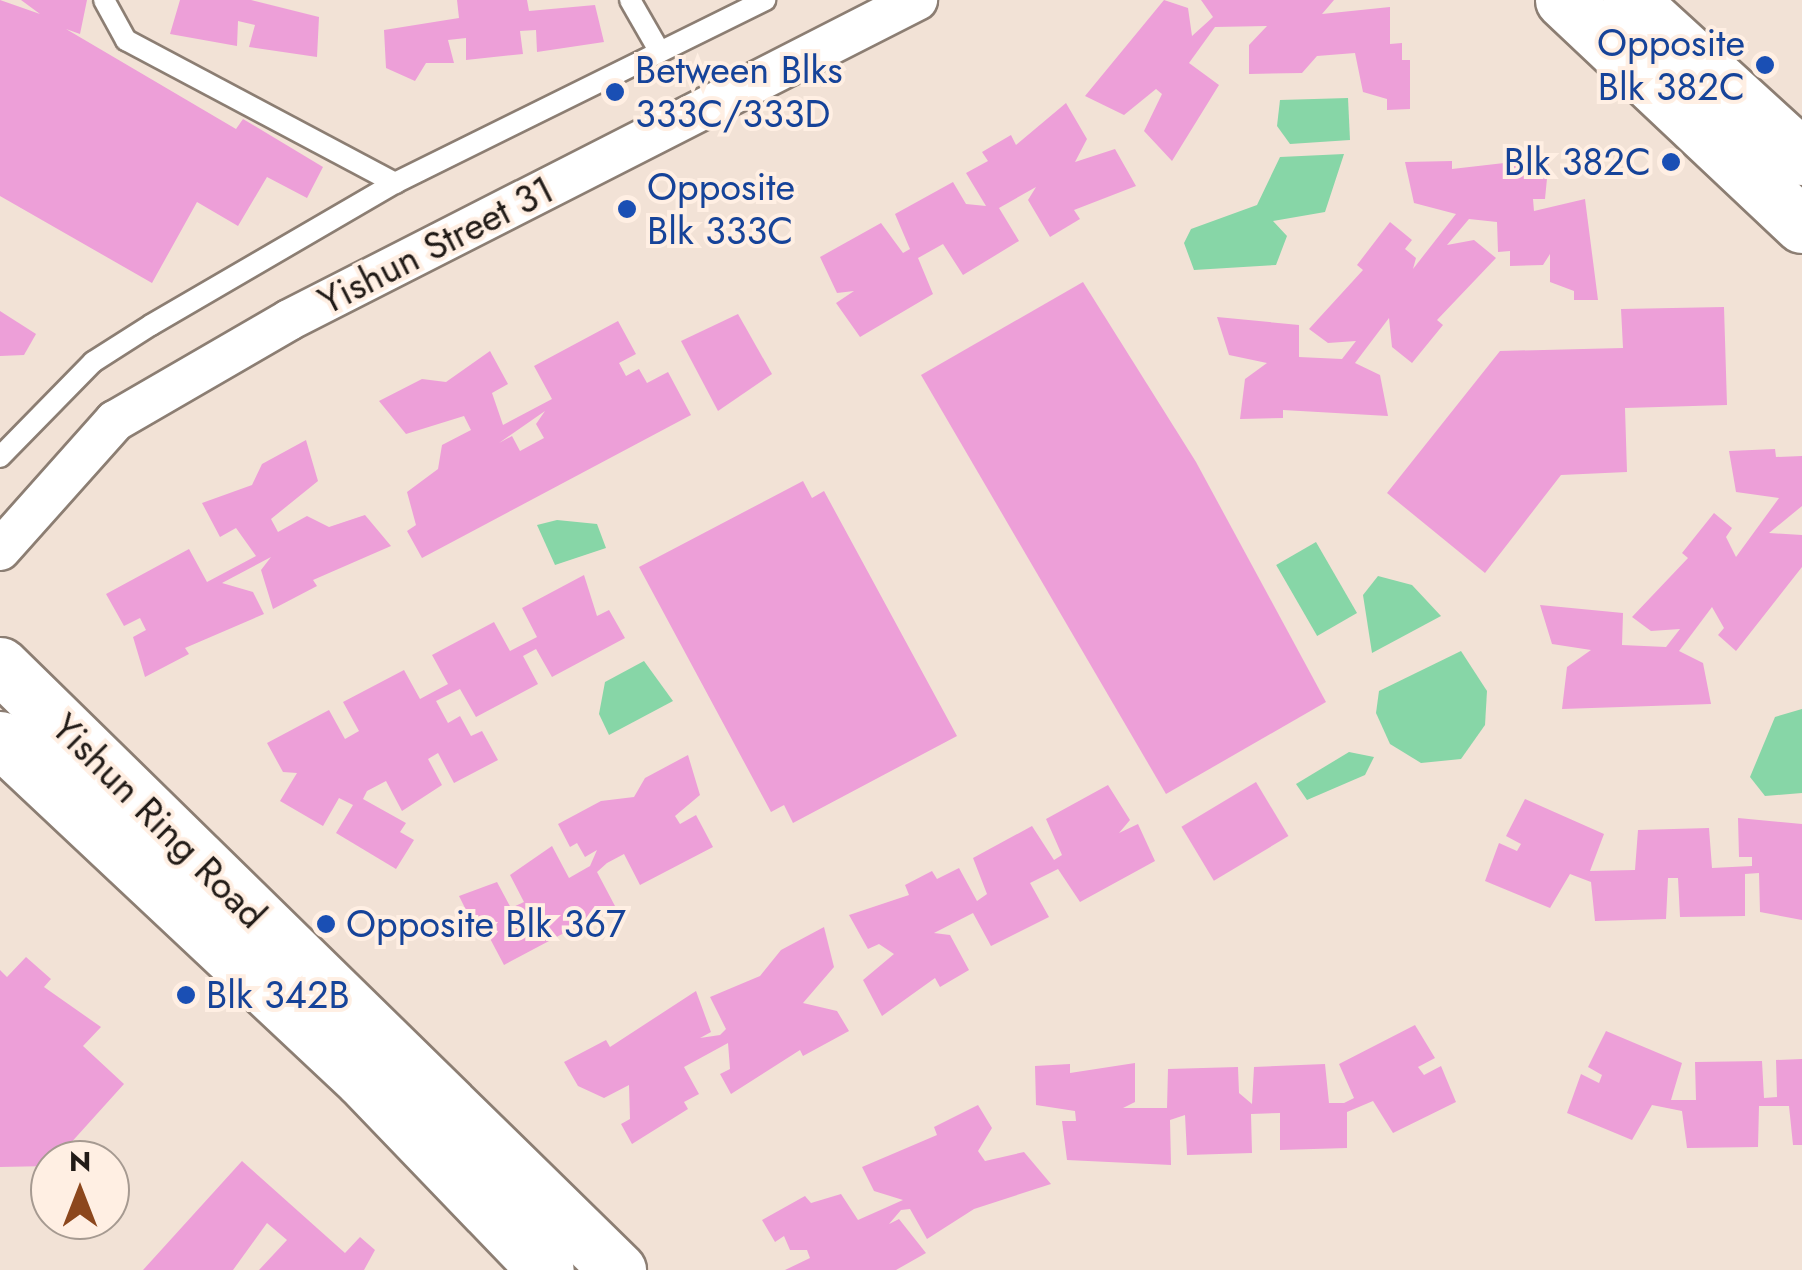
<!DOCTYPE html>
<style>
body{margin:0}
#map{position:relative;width:1802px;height:1270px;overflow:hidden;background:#f2e2d6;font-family:Jost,sans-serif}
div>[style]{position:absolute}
.green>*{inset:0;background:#87d6a7;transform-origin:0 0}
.building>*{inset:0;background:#ed9fd8;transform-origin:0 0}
.roads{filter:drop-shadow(2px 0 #8c7e73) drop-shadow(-2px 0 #8c7e73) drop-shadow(0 2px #8c7e73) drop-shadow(0 -2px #8c7e73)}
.service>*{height:20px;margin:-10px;padding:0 10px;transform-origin:10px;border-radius:10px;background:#fff}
.minor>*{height:40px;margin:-20px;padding:0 20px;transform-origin:20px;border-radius:20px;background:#fff}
.secondary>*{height:55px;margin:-27.5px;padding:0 27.5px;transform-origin:27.5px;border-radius:27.5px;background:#fff}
.dots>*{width:28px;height:28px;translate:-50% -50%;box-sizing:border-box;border:5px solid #ffefe3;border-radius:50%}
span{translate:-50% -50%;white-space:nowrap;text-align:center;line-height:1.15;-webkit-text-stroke:8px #ffefe3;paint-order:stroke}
.transit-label{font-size:38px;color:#164399}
.right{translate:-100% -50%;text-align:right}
.left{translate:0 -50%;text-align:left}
.street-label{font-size:38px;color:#211b17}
.north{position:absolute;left:30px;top:1140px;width:100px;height:100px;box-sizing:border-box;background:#ffefe3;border:2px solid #a69a91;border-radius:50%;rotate:0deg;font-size:28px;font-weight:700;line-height:40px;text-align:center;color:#211b17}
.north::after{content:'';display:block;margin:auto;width:35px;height:45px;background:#8c471d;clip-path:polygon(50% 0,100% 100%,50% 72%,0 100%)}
</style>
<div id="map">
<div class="green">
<i style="clip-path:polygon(1348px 98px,1350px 140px,1290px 144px,1277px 126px,1280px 100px)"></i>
<i style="clip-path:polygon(1344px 154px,1325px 212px,1273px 221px,1287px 236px,1276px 265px,1194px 270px,1184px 243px,1191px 229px,1257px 205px,1280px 157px)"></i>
<i style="clip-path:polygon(557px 520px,597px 524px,606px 548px,555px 565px,537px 525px)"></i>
<i style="left:1316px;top:542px;width:82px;height:46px;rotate:60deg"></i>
<i style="clip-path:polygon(1378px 576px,1412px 585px,1441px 616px,1372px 653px,1363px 595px)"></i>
<i style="clip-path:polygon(1461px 651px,1487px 691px,1485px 725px,1461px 759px,1421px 763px,1390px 744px,1376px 713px,1379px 691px)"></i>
<i style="clip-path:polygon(644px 661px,673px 701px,609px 735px,599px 714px,605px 682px)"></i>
<i style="clip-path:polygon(1802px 709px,1802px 793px,1765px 796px,1750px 777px,1775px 717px)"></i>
<i style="clip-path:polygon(1349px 752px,1374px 757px,1365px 775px,1307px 800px,1296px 784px)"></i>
</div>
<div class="building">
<i style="clip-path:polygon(0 0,40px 14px,21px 0,87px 0,80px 34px,66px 29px,236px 129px,243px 119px,323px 167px,307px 198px,267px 177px,238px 226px,197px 202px,152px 283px,0 196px)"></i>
<i style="clip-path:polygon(180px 0,251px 0,319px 17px,317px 57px,249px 47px,255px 25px,238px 21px,237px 46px,170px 34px)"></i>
<i style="clip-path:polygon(457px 0,527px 0,529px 11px,595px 5px,604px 42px,537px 52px,536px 30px,520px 31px,523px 54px,466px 60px,466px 38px,448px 40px,454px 63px,426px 63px,415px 81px,386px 68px,384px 30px,459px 18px)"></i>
<i style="clip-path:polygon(1164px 0,1188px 8px,1192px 36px,1213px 17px,1201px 0,1334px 0,1322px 14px,1390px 7px,1390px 44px,1402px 43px,1402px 60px,1410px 60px,1410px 109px,1387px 110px,1387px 99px,1363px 92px,1355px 53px,1317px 56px,1302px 73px,1249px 74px,1249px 45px,1267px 26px,1215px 27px,1189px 63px,1219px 85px,1172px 161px,1144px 131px,1162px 94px,1156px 89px,1124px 115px,1085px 96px)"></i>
<i style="clip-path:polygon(1066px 103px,1087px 139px,1075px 162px,1115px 149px,1136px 186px,1074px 210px,1080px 219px,1050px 237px,1028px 200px,1036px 187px,999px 208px,1019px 241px,963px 275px,943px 244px,918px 258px,933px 294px,860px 337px,836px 303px,854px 291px,837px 293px,820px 257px,881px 223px,903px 253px,910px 249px,895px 214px,953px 182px,966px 204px,986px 206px,966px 173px,988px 161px,982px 152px,1011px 135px,1016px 145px)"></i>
<i style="clip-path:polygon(1549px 158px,1545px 199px,1533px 199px,1534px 211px,1585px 199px,1598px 300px,1574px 300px,1574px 291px,1550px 282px,1550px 254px,1543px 265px,1510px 266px,1510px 251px,1498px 252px,1497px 222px,1469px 219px,1447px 245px,1474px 240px,1496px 258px,1437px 320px,1443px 325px,1412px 363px,1392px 347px,1389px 318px,1355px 363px,1380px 375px,1388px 416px,1283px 410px,1283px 418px,1240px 419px,1245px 379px,1267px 363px,1229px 355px,1217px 317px,1299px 325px,1299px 357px,1342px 359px,1356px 341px,1328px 343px,1309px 329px,1363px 270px,1357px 265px,1390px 222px,1412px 240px,1405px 249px,1416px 258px,1413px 269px,1456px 214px,1414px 203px,1405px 162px,1452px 161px,1452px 169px)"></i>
<i style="clip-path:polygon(1083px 282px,1196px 462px,1326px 702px,1166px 794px,921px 375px)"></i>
<i style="clip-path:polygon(1724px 307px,1727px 405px,1625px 408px,1627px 472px,1561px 475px,1485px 573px,1387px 493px,1500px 351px,1623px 348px,1621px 309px)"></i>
<i style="clip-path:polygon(0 311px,36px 334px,24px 355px,0 356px)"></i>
<i style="clip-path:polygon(738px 314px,772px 374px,718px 411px,681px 341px)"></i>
<i style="clip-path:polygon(evenodd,618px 321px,636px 354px,619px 363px,626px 376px,639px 369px,647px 383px,668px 372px,691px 415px,422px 558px,407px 531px,416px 525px,407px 492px,438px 469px,442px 445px,471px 430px,464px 416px,406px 434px,379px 401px,422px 379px,446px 382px,490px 351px,508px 384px,492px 393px,503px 425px,552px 399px,534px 366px,618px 321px,545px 411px,536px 424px,544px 438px,520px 451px,512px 436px,499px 443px,545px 411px)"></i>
<i style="clip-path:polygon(306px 440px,318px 481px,271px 519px,278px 532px,307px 516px,329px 527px,365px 515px,391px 546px,313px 580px,317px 586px,273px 609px,261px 570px,271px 557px,222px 583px,253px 592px,264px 614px,185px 648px,189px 654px,145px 677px,133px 637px,146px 630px,140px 618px,124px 626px,106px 594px,189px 549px,207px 582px,256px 556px,236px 528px,220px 537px,202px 503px,252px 485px,262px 464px)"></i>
<i style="clip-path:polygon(1775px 449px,1776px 457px,1802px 456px,1802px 506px,1769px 533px,1802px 535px,1802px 567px,1736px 651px,1718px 635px,1724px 628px,1712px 607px,1679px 651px,1703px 663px,1711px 704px,1562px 709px,1567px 667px,1591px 650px,1552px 644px,1540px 605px,1623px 613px,1622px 645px,1666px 647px,1680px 629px,1651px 631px,1632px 617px,1688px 558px,1682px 553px,1714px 513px,1732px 528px,1726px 537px,1736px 557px,1779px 498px,1736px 492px,1729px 451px)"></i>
<i style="clip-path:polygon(803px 481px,812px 498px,824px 491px,957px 736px,793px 823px,784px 805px,771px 812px,639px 567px)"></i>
<i style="clip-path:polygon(584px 575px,597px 616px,609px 610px,625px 638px,552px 677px,536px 649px,523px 656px,538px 684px,476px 717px,460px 689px,436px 701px,448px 723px,460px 716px,471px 736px,482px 731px,498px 760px,454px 783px,438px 753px,428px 759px,442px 785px,402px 811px,386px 781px,367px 791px,363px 799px,406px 823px,400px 832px,414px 840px,396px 869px,336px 833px,353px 805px,339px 798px,323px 826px,280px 801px,297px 773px,283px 772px,267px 743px,329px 710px,345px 739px,359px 731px,343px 702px,404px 670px,420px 699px,448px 684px,432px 655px,494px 622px,510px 651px,537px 637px,522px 608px)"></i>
<i style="clip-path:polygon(688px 755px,700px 795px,675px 816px,680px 824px,696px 815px,713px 847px,640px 885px,624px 854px,607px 863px,597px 872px,615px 906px,504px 965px,486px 931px,491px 919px,475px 928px,459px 896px,497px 882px,511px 908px,524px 902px,510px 875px,552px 846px,569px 878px,590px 866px,597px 850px,585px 857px,577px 843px,570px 847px,558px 824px,601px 801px,634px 797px,645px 778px)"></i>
<i style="left:1256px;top:782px;width:63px;height:87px;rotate:59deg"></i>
<i style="clip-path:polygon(1108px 785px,1130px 820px,1119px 833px,1138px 824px,1155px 861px,1080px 902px,1058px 869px,1030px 883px,1049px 917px,991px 946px,973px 913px,934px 933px,950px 935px,969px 970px,940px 987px,935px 978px,882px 1016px,863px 980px,894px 954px,879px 944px,868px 949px,849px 915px,909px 895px,905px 885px,932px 871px,937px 879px,959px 868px,977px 901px,987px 894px,973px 858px,1032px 826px,1054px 860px,1062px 855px,1046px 819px)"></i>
<i style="clip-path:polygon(1525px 799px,1604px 834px,1590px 871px,1635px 870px,1638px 830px,1709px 828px,1712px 868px,1752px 866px,1752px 857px,1739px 857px,1738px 818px,1802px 824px,1802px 920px,1760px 912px,1759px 873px,1745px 874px,1745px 916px,1680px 917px,1678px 878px,1668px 878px,1666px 919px,1595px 921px,1591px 882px,1570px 874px,1550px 908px,1485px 881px,1499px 843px,1517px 851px,1521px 844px,1506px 836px)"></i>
<i style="clip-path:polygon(824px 927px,834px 967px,803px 1003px,837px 1011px,849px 1031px,803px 1056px,800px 1050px,731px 1094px,720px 1074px,730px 1069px,728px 1043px,684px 1067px,699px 1094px,684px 1102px,688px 1109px,632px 1144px,621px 1124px,630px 1119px,629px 1085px,604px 1098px,578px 1086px,564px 1062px,606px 1040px,610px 1047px,696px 991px,711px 1032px,700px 1038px,720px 1035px,726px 1029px,710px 997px,760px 976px,781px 950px)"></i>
<i style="clip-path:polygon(26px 957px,51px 979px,44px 987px,101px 1027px,83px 1046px,124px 1084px,50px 1166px,0 1167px,0 970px,7px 977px)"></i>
<i style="clip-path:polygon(1415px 1025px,1435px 1058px,1418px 1067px,1424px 1075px,1441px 1066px,1456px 1102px,1393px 1133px,1373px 1101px,1347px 1112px,1347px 1148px,1280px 1150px,1280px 1113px,1251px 1114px,1252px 1153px,1187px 1155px,1185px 1115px,1170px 1120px,1171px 1165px,1067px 1160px,1062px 1121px,1076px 1121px,1075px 1111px,1036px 1105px,1035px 1066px,1070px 1064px,1070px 1073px,1135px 1063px,1135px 1102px,1123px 1108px,1167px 1108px,1168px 1069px,1238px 1067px,1239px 1093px,1252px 1104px,1254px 1067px,1325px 1064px,1329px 1103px,1344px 1103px,1354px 1098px,1339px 1064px)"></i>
<i style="clip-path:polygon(1606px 1031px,1682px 1063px,1671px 1100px,1696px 1100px,1695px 1062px,1762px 1061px,1764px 1098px,1777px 1097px,1776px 1060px,1802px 1059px,1802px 1145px,1793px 1145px,1789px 1106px,1759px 1106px,1758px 1147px,1687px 1148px,1682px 1111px,1652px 1105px,1632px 1140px,1567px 1113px,1581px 1074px,1599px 1083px,1602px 1075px,1588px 1067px)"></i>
<i style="clip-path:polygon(978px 1105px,992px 1128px,978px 1151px,985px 1161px,1024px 1152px,1051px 1184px,974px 1209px,927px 1239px,910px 1209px,901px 1210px,889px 1224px,899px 1219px,926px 1253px,896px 1270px,785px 1270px,810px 1258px,807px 1250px,790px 1250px,784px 1236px,775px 1242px,762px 1220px,805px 1196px,811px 1203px,841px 1194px,858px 1220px,903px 1200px,874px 1191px,862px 1167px,937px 1135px,934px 1127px)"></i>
<i style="clip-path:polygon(242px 1161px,345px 1253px,360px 1237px,375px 1250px,364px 1270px,259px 1270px,287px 1240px,267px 1223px,233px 1270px,143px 1270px)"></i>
</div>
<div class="roads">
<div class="service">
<i style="left:104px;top:0;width:46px;rotate:61.2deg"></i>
<i style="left:126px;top:40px;width:305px;rotate:28deg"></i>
<i style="left:630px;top:0;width:54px;rotate:60.1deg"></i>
<i style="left:0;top:457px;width:133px;rotate:-45.6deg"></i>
<i style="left:93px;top:362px;width:69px;rotate:-32.5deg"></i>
<i style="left:151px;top:325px;width:282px;rotate:-30.2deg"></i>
<i style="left:395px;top:183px;width:413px;rotate:-26.3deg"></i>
</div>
<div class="minor">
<i style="left:0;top:550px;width:173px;rotate:-48.3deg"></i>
<i style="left:115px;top:421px;width:201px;rotate:-30.1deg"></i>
<i style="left:289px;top:320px;width:705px;rotate:-27deg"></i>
</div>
<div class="secondary">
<i style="left:1563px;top:0;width:328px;rotate:43.3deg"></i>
<i style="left:1630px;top:0;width:233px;rotate:42.4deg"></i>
<i style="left:0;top:665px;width:865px;rotate:44.39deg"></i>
<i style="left:0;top:739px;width:497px;rotate:43.2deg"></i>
<i style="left:362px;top:1079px;width:265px;rotate:46.1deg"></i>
</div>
</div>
<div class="dots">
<i style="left:1765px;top:65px;background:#1a4fb4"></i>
<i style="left:615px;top:92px;background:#1a4fb4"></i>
<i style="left:1671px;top:162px;background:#1a4fb4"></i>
<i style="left:627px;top:209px;background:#1a4fb4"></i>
<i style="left:326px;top:924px;background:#1a4fb4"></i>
<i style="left:186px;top:995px;background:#1a4fb4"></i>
</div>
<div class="transit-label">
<span class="right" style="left:1745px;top:65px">Opposite<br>Blk 382C</span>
<span class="left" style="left:635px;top:92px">Between Blks<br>333C/333D</span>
<span class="right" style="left:1651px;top:162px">Blk 382C</span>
<span class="left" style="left:647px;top:209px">Opposite<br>Blk 333C</span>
<span class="left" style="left:346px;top:924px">Opposite Blk 367</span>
<span class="left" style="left:206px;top:995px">Blk 342B</span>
</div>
<div class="street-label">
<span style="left:436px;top:245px;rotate:-27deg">Yishun Street 31</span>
<span style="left:159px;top:821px;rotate:45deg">Yishun Ring Road</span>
</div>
<div class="north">N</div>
</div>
